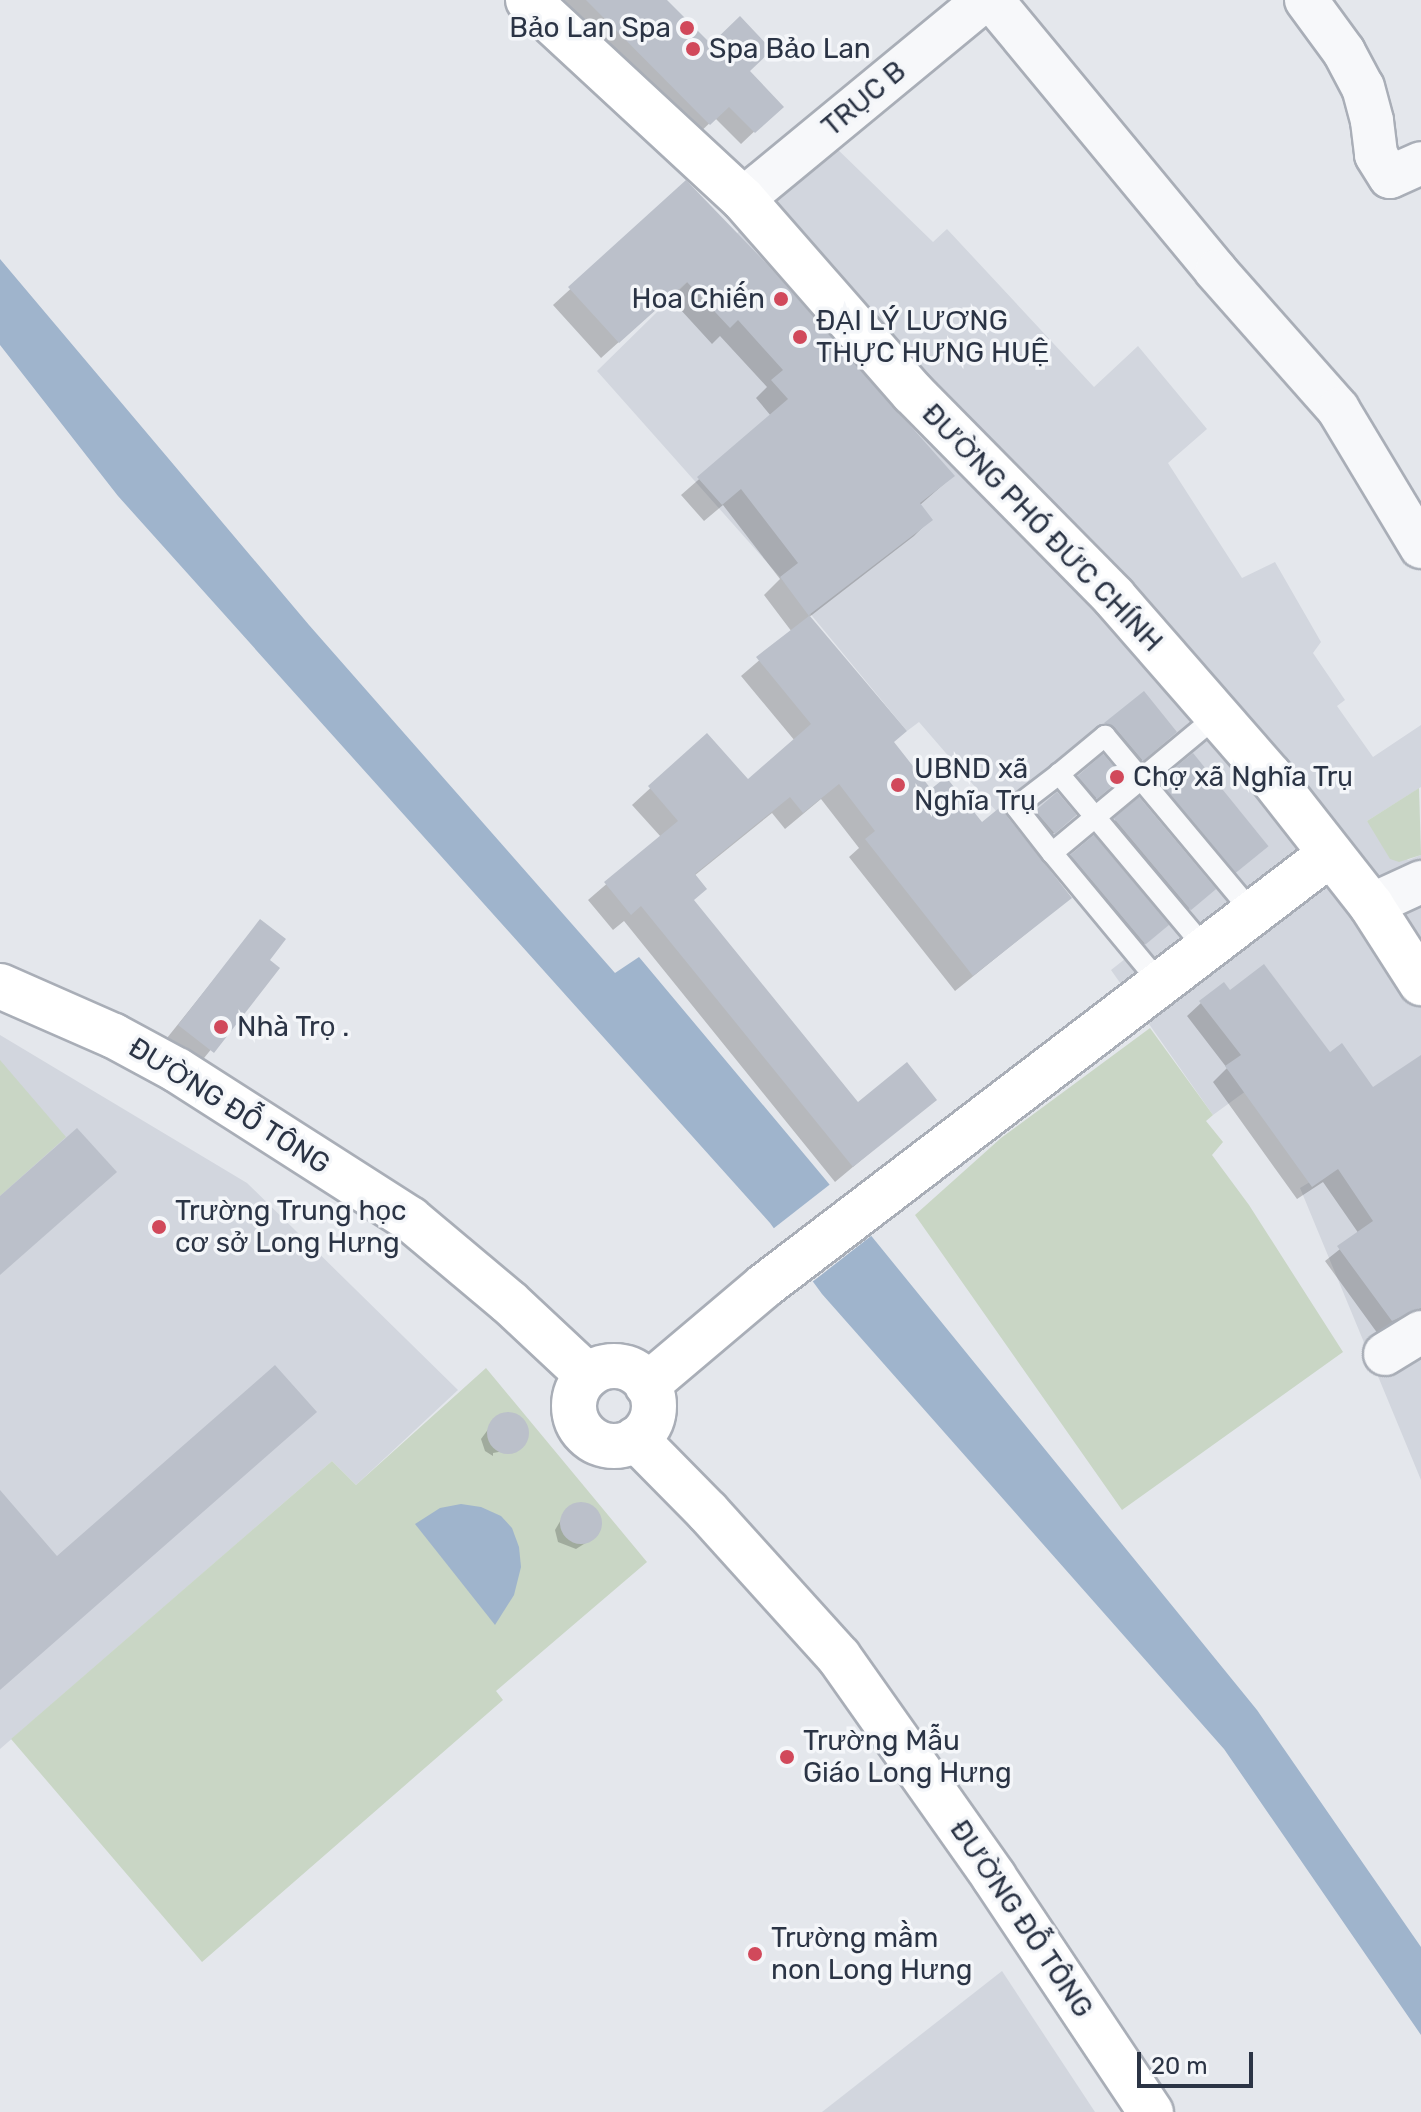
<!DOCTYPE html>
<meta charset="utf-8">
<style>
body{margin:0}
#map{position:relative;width:1421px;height:2112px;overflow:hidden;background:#e4e7ec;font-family:Rubik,sans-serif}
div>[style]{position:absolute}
.built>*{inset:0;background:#d2d6de}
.green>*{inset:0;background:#c9d6c5}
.water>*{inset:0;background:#9fb4cc}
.pier>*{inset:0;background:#e4e7ec;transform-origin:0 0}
.shadow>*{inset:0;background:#0003}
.building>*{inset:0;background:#bbc0ca;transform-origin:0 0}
.round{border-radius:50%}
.roads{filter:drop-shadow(2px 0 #a9aeb7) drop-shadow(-2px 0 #a9aeb7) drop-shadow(0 2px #a9aeb7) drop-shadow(0 -2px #a9aeb7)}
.lane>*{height:20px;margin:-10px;padding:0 10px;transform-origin:10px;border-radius:10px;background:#f7f8fa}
.street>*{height:42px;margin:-21px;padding:0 21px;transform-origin:21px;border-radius:21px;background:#f7f8fa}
.secondary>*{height:44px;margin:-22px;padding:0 22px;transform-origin:22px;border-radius:22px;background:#fff}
.secondary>.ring{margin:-22px;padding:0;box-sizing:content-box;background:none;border:44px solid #fff;border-radius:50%}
.dots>*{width:22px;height:22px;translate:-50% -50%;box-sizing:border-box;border:4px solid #f4f6f9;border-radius:50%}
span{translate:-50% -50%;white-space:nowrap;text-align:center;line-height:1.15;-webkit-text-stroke:7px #f4f6f9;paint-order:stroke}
.poi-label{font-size:28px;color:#2b3445}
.right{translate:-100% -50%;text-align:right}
.left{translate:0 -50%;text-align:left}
.street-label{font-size:28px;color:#2b3445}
.scale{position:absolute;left:1137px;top:2052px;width:116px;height:36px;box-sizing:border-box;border:4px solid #2b3445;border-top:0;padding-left:10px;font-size:24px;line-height:28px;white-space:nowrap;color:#2b3445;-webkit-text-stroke:6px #f4f6f9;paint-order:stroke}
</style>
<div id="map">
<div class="built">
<i style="clip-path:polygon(830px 142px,933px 242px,947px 229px,1094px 387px,1138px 346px,1207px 429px,1168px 463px,1242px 578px,1275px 562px,1321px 642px,1313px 653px,1345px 700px,1337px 706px,1373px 757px,1421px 725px,1421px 787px,1367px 821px,1408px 860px,1421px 855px,1421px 1480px,1300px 1188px,1379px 1140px,1309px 1045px,1213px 1115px,1111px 970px,1130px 955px,1008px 802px,996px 811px,919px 722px,907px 731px,780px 577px,597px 371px)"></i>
<i style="clip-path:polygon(0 1035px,247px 1183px,458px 1390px,356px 1485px,332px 1461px,0 1749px)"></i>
<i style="clip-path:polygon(1002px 1971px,1095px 2112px,822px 2112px)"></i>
</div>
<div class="green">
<i style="clip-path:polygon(1419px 788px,1421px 855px,1399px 862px,1390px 859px,1367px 821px)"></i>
<i style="clip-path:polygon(1150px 1028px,1213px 1115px,1206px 1121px,1223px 1142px,1212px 1155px,1249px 1205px,1343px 1352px,1122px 1510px,915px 1215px,1001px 1138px)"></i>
<i style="clip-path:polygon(0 1060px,66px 1137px,0 1196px)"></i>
<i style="clip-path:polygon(486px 1368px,647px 1562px,496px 1691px,503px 1700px,202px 1962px,11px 1739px,332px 1461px,356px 1485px)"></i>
</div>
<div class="water">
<i style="clip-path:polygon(0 259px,309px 625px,615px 973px,639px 957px,825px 1179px,1257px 1710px,1421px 1947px,1421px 2035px,1224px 1749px,822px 1294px,770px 1223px,118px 496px,0 345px)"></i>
<i style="clip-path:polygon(461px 1504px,481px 1507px,501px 1516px,512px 1528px,519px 1547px,521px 1567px,514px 1595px,495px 1625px,415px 1524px,440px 1508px)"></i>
</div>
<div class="pier">
<i style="left:833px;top:1182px;width:66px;height:80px;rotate:52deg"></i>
</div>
<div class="shadow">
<i style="clip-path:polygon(556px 0,664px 0,711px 46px,747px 71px,781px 106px,741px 144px,715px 118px,696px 136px,564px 3px,561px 6px)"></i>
<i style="clip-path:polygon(686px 183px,953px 476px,920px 505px,931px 519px,914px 536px,808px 618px,893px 743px,931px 791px,981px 824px,1004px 816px,1070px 898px,955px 991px,849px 857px,859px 848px,821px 799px,785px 829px,772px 813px,694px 876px,692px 901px,858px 1105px,934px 1099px,835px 1182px,624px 921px,613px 930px,588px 900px,661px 837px,632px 805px,707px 736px,748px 782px,795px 741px,741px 676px,792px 632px,764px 595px,780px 579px,723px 505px,704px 521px,681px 495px,771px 416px,756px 398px,767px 387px,720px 336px,712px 344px,669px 297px,601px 358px,553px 305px)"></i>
<i style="clip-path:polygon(1144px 694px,1168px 738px,1136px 765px,1101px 730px)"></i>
<i style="clip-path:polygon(1079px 777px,1114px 783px,1090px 803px,1073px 783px)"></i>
<i style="clip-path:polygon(1161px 782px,1260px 852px,1229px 877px,1155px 788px)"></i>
<i style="clip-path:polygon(1139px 800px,1207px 894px,1183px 914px,1109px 826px)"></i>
<i style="clip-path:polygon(1036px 811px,1068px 821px,1047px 839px,1030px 817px)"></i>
<i style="clip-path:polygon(1072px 856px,1160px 931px,1138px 949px,1066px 862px)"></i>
<i style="clip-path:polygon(260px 922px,267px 960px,277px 968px,200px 1063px,167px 1038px)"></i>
<i style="clip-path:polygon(1229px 993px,1330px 1054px,1373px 1090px,1421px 1067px,1421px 1315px,1378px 1334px,1325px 1261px,1359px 1234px,1323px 1182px,1297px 1199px,1213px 1082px,1227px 1068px,1187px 1016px,1201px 1003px)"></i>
<i style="clip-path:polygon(498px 1416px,516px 1416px,524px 1423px,525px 1440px,516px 1449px,493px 1453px,493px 1456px,485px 1451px,481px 1439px)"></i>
<i style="clip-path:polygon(589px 1506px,597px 1514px,600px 1525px,595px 1537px,576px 1549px,558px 1542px,555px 1530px,565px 1513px,572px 1507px)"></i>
</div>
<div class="building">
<i style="clip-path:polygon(586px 0,667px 0,711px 44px,740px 16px,772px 50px,750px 71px,784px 107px,755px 133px,729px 107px,710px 125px)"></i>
<i style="clip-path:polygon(686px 180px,765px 262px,955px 476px,920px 503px,933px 520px,809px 615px,907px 731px,894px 742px,931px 789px,946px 777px,982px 822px,1004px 804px,1006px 815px,1072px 898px,973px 976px,865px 839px,875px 831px,839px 784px,803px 813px,790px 797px,695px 874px,707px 889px,694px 900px,858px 1102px,907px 1062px,937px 1100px,853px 1167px,641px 906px,631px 915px,604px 882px,678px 821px,648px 786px,707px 733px,748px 779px,811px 724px,756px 657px,809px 616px,780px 577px,798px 563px,741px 489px,722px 505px,697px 477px,788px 399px,771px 380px,783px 370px,738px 320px,730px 328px,687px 282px,619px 343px,568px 287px)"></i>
<i style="clip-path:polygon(1144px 691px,1177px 732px,1143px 761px,1115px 728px,1104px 723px)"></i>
<i style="left:1193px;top:753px;width:120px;height:44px;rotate:51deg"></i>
<i style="left:1103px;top:754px;width:30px;height:34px;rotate:49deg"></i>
<i style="left:1057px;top:792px;width:30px;height:29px;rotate:49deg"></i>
<i style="left:1139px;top:797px;width:120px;height:33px;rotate:50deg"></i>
<i style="left:1094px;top:835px;width:117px;height:31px;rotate:50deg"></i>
<i style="clip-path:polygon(260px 919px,286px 939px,270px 960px,280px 968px,214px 1053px,178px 1025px)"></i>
<i style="clip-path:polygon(1264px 964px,1330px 1052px,1342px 1043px,1373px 1087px,1421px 1055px,1421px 1308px,1392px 1321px,1337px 1246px,1373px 1221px,1338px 1169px,1312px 1187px,1225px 1066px,1241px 1055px,1199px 1001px,1224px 982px,1230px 990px)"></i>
<i style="clip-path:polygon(77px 1128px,117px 1172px,0 1275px,0 1196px)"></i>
<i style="clip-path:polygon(275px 1365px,317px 1412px,0 1690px,0 1490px,57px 1556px)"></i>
<i class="round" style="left:487px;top:1412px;width:42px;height:42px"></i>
<i class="round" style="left:560px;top:1502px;width:42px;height:42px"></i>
</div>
<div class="roads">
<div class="lane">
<i style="left:1052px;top:853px;width:58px;rotate:-128deg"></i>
<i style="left:1016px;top:807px;width:54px;rotate:-37.5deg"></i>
<i style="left:1206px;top:949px;width:229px;rotate:-130deg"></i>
<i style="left:1059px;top:774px;width:60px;rotate:-39.6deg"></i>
<i style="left:1105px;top:736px;width:231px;rotate:50.1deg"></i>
<i style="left:1160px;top:983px;width:169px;rotate:-129.7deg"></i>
<i style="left:1052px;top:853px;width:214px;rotate:-39.7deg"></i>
</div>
<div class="street">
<i style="left:992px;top:0;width:352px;rotate:50.4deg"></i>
<i style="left:1216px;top:271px;width:184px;rotate:48.5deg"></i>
<i style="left:1338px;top:409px;width:161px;rotate:59deg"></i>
<i style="left:1306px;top:0;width:64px;rotate:53.8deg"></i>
<i style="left:1344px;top:52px;width:40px;rotate:62deg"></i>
<i style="left:1363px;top:87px;width:35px;rotate:75deg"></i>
<i style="left:1372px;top:121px;width:34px;rotate:83deg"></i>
<i style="left:1376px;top:155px;width:26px;rotate:58deg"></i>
<i style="left:1390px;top:177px;width:34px;rotate:-24deg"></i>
<i style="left:743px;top:199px;width:313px;rotate:-39.5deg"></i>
<i style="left:1371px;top:905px;width:55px;rotate:-24.7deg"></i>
<i style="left:1385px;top:1354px;width:42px;rotate:-31.4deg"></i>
</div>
<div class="secondary">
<i style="left:528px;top:0;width:293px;rotate:42.8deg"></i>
<i style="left:743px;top:199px;width:258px;rotate:48.8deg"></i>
<i style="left:913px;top:393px;width:286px;rotate:45.4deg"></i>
<i style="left:1114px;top:597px;width:237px;rotate:48.9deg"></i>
<i style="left:1270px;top:776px;width:164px;rotate:51.9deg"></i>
<i style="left:1371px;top:905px;width:93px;rotate:57.3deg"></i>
<i style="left:0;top:986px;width:124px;rotate:23.7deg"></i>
<i style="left:114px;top:1036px;width:72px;rotate:28.4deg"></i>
<i style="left:177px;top:1070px;width:277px;rotate:32.6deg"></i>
<i style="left:410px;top:1219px;width:129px;rotate:40deg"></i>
<i style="left:509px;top:1302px;width:108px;rotate:43.1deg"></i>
<i class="ring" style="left:574px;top:1366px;width:36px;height:36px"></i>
<i style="left:647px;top:1385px;width:153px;rotate:-40.2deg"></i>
<i style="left:764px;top:1286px;width:711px;rotate:-37.34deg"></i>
<i style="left:636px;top:1439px;width:103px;rotate:45.4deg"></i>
<i style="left:708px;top:1512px;width:195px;rotate:47.9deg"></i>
<i style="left:839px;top:1657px;width:269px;rotate:54.8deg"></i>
<i style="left:994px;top:1877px;width:283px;rotate:56.3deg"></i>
</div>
</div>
<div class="dots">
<i style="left:687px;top:28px;background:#d1495b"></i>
<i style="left:693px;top:49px;background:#d1495b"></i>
<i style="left:781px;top:299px;background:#d1495b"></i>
<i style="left:800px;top:337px;background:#d1495b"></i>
<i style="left:1117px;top:777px;background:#d1495b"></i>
<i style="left:898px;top:785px;background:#d1495b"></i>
<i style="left:221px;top:1027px;background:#d1495b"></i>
<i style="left:159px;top:1227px;background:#d1495b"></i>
<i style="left:787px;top:1757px;background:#d1495b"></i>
<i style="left:755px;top:1954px;background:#d1495b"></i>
</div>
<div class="poi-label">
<span class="right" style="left:671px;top:28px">Bảo Lan Spa</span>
<span class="left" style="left:709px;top:49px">Spa Bảo Lan</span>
<span class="right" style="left:765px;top:299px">Hoa Chiến</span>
<span class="left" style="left:816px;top:337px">ĐẠI LÝ LƯƠNG<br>THỰC HƯNG HUỆ</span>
<span class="left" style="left:914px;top:785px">UBND xã<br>Nghĩa Trụ</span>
<span class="left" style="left:1133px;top:777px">Chợ xã Nghĩa Trụ</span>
<span class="left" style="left:237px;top:1027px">Nhà Trọ .</span>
<span class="left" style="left:175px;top:1227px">Trường Trung học<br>cơ sở Long Hưng</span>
<span class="left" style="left:803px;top:1757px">Trường Mẫu<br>Giáo Long Hưng</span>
<span class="left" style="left:771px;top:1954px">Trường mầm<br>non Long Hưng</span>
</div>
<div class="street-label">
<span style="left:864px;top:99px;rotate:-40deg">TRỤC B</span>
<span style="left:1042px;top:528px;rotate:46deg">ĐƯỜNG PHÓ ĐỨC CHÍNH</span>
<span style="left:229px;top:1106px;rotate:32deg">ĐƯỜNG ĐỖ TÔNG</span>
<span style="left:1021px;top:1919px;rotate:56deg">ĐƯỜNG ĐỖ TÔNG</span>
</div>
<div class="scale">20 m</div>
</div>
